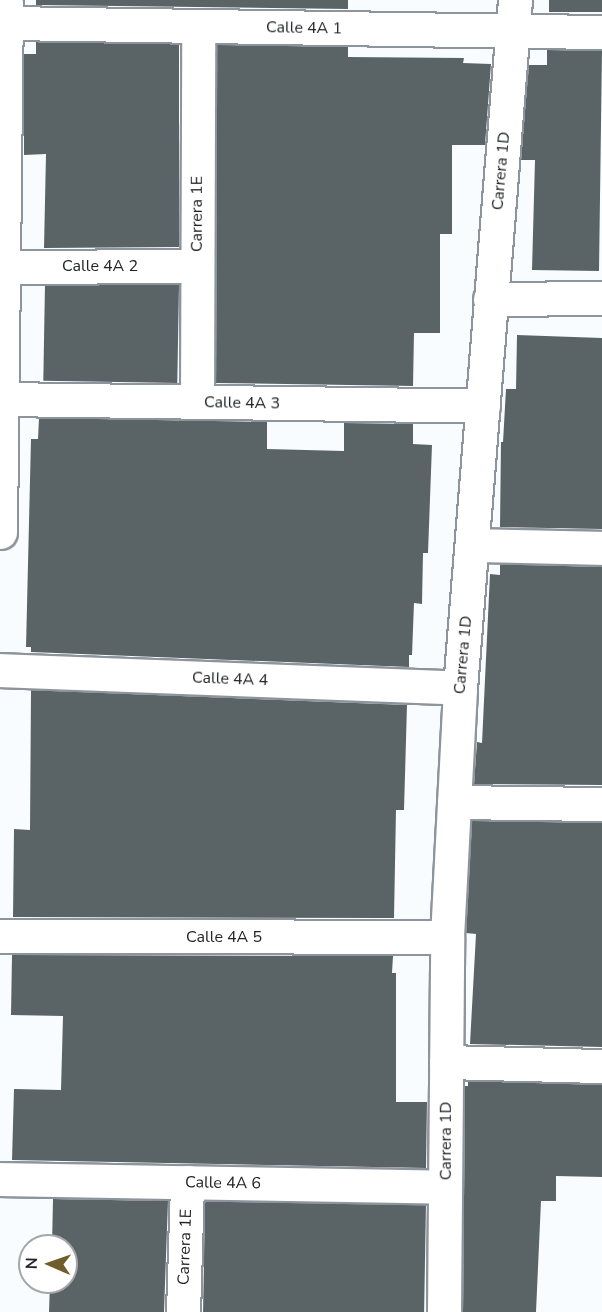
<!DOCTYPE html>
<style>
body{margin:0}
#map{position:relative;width:602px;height:1312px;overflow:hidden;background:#f9fcff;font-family:"Nunito Sans",sans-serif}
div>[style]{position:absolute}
.building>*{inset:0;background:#5a6466;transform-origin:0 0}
.roads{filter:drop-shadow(2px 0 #8e949b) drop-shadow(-2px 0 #8e949b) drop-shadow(0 2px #8e949b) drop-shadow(0 -2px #8e949b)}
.minor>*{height:33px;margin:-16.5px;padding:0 16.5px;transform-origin:16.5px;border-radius:16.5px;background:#fff}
span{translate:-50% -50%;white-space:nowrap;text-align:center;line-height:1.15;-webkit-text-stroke:6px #fff;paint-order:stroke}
.street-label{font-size:16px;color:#212326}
.north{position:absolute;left:18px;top:1234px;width:60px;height:60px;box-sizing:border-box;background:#fff;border:2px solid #a6a7a8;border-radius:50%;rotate:272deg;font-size:16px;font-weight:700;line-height:24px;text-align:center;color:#212326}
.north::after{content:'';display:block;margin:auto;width:21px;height:27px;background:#6f5e2c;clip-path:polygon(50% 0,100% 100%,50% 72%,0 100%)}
</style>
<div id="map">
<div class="building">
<i style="clip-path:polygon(36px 0,348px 0,348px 9px,36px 5px)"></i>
<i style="left:549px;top:0;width:53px;height:12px"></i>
<i style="clip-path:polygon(36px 42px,179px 44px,179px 247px,44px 248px,46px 154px,24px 155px,24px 54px,36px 54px)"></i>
<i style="clip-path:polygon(217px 45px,348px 47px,348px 57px,464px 58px,463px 63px,491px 64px,485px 145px,452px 145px,452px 234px,440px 234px,440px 333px,414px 333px,413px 386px,216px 383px)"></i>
<i style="clip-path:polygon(547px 50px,602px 51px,599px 271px,532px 270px,535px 160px,521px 160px,521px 156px,529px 65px,547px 65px)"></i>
<i style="left:179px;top:285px;width:98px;height:134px;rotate:91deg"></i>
<i style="clip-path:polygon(517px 335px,602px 338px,602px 529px,500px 527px,501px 442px,503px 442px,506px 389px,516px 389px)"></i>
<i style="clip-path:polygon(39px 418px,267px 422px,267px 449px,344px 451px,344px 423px,413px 424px,413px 444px,432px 445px,428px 553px,423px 553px,422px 604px,414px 603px,412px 655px,409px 655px,409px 667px,31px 652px,31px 647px,26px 647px,31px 439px,38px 439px)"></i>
<i style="clip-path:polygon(500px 564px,602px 567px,602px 785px,474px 784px,477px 742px,482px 743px,490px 574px,500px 575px)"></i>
<i style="clip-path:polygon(31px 690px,407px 705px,404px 810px,396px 810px,394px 918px,13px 917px,14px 829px,30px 830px)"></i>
<i style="clip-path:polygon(472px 821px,602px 823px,602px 1047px,470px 1044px,476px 934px,466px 933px)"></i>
<i style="clip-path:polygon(12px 955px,393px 956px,392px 973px,396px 973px,396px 1102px,427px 1102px,426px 1168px,12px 1160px,14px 1089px,61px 1090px,63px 1016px,11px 1015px)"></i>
<i style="clip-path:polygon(468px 1081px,602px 1085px,602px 1177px,556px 1176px,556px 1201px,541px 1201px,536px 1312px,463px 1312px,465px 1086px,468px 1086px)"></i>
<i style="clip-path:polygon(53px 1199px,168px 1201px,164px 1312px,49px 1312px,50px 1282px,66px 1282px,66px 1246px,52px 1246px)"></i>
<i style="left:205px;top:1201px;width:221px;height:111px;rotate:1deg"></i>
</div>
<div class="roads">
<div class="minor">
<i style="left:6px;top:23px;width:596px;rotate:0.87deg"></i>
<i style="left:2px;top:267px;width:195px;rotate:-0.3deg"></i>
<i style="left:490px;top:299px;width:112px;rotate:-0.5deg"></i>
<i style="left:1px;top:399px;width:482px;rotate:0.8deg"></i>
<i style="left:197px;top:402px;width:375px;rotate:-89.8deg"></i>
<i style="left:0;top:532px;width:529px;rotate:-89.35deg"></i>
<i style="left:473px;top:545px;width:129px;rotate:1.3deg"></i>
<i style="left:0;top:670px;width:460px;rotate:2.2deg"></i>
<i style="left:454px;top:802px;width:148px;rotate:0.8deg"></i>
<i style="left:0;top:936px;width:447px;rotate:0.1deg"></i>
<i style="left:446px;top:1062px;width:156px;rotate:1.5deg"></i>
<i style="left:0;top:1179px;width:445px;rotate:1deg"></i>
<i style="left:183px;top:1312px;width:130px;rotate:-88.2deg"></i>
<i style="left:444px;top:1312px;width:375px;rotate:-89.5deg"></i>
<i style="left:447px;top:937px;width:249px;rotate:-87deg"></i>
<i style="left:460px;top:688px;width:690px;rotate:-85.43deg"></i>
</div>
</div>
<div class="street-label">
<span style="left:304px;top:28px;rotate:1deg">Calle 4A 1</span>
<span style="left:501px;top:171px;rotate:-85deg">Carrera 1D</span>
<span style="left:197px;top:214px;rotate:-90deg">Carrera 1E</span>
<span style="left:100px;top:266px">Calle 4A 2</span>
<span style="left:242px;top:403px;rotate:1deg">Calle 4A 3</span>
<span style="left:463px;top:655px;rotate:-85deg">Carrera 1D</span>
<span style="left:230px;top:679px;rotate:2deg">Calle 4A 4</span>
<span style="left:224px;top:937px">Calle 4A 5</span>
<span style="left:446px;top:1141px;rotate:-90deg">Carrera 1D</span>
<span style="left:223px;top:1183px;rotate:1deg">Calle 4A 6</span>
<span style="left:185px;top:1247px;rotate:-88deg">Carrera 1E</span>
</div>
<div class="north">N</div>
</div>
